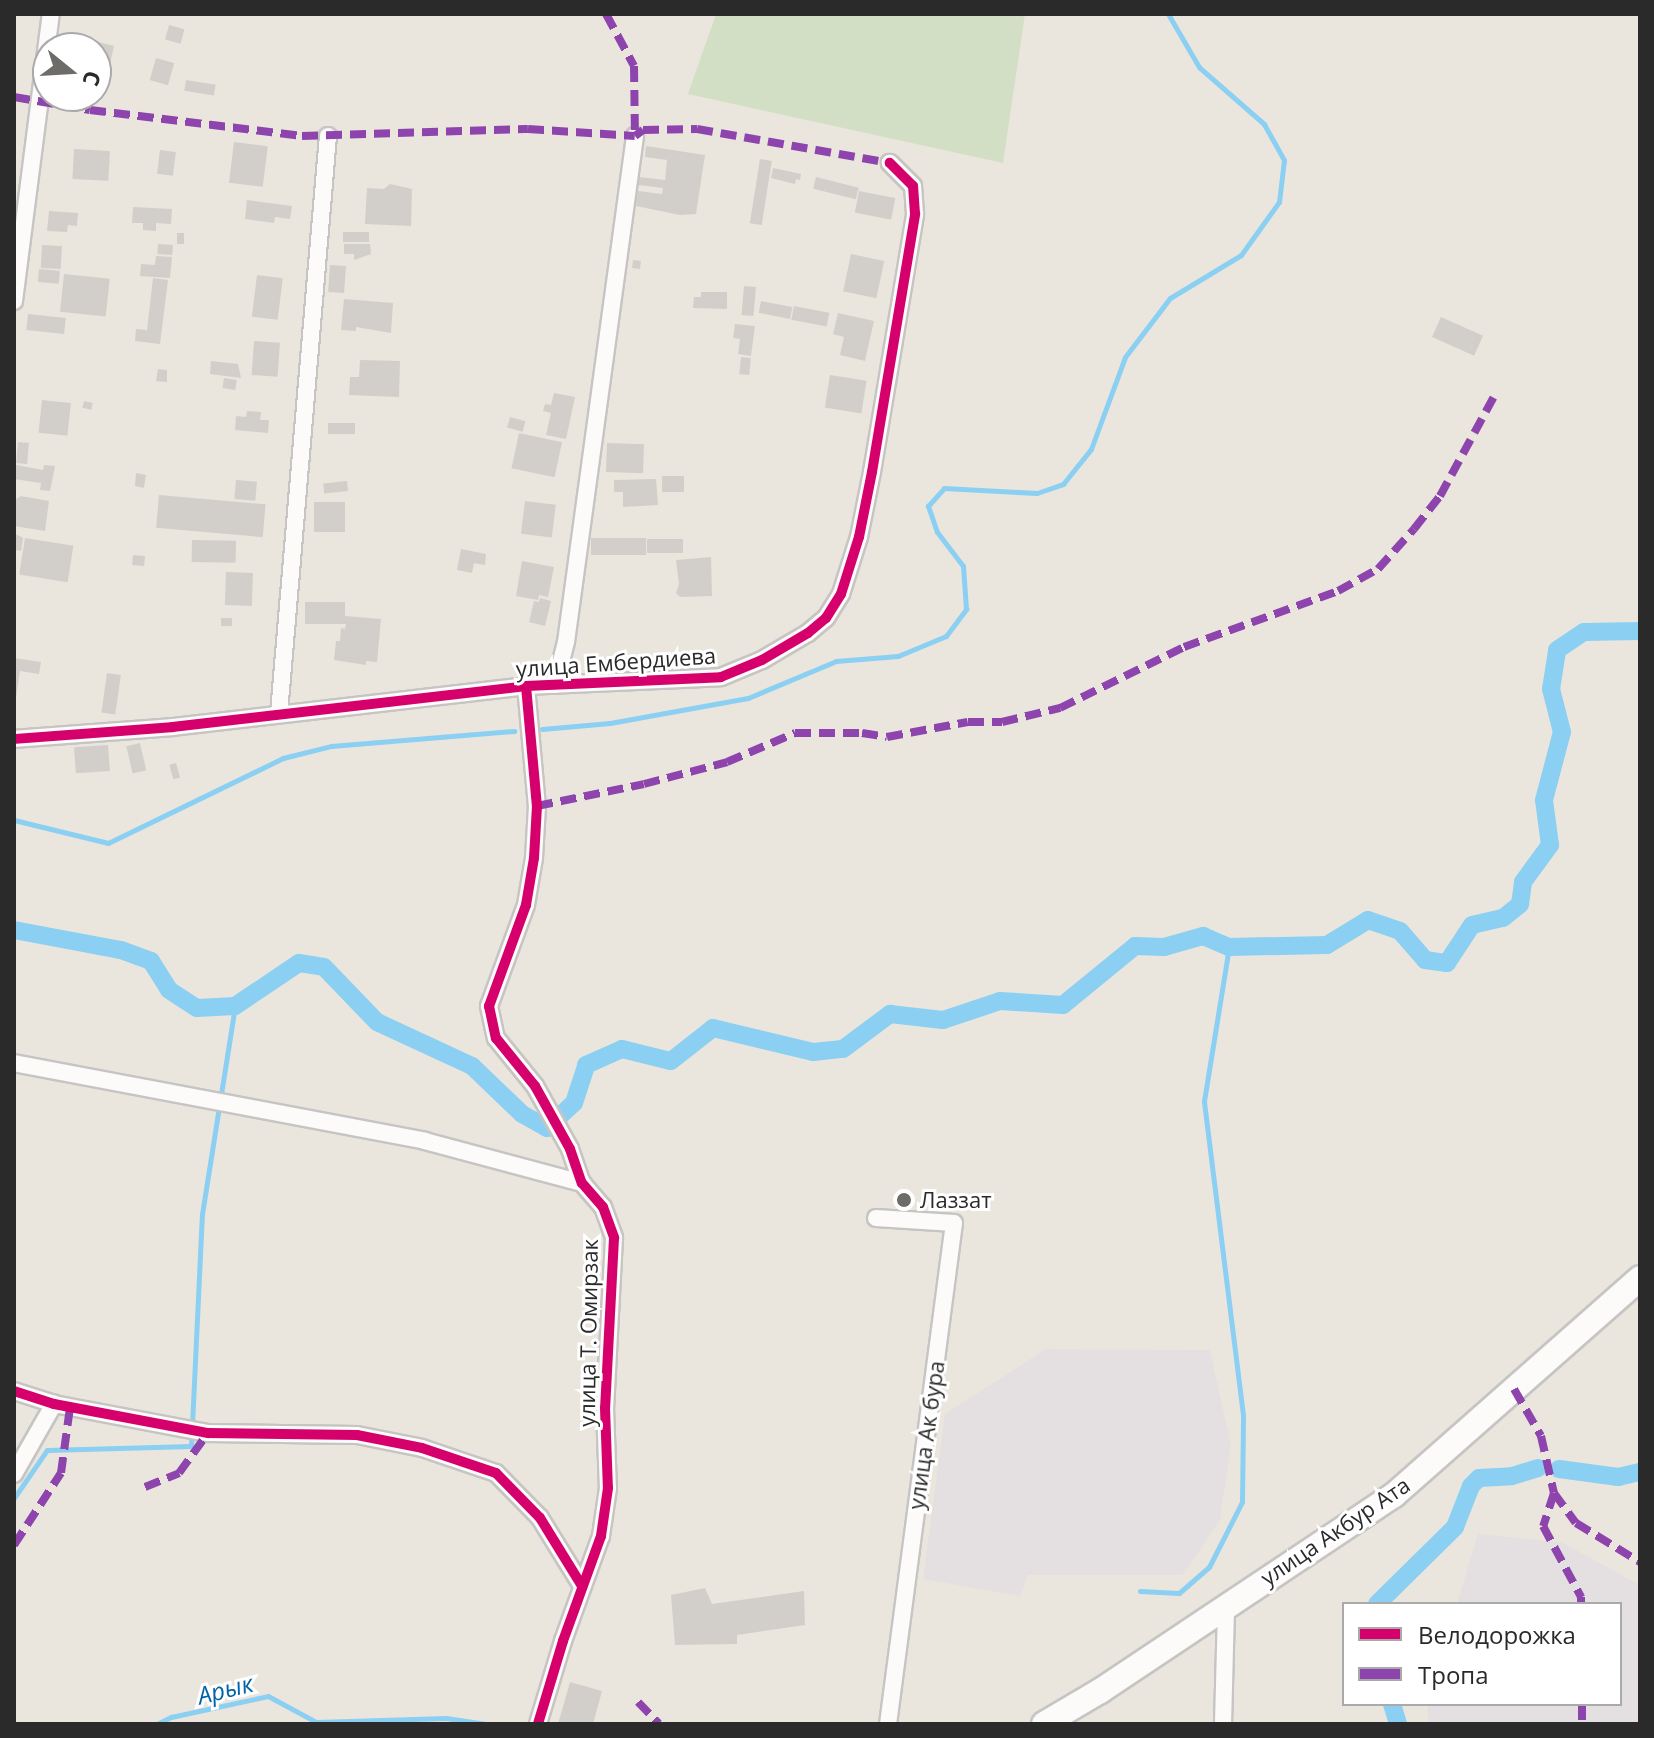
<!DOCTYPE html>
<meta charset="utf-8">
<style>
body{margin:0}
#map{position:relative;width:1654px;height:1738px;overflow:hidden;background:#eae6de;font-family:"Open Sans",sans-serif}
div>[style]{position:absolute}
.industrial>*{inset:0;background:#e4e0e2}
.cemetery>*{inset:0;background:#d3dfc4}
.stream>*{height:5px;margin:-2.5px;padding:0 2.5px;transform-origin:2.5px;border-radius:2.5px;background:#8bd0f2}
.canal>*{height:18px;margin:-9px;padding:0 9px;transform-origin:9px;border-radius:9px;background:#8bd0f2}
.building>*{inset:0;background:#d2cfca;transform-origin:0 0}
.roads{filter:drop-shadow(2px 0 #c6c5c4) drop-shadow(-2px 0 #c6c5c4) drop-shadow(0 2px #c6c5c4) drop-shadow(0 -2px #c6c5c4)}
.minor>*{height:16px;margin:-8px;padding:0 8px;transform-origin:8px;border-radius:8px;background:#fcfbfa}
.secondary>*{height:24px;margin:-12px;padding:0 12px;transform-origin:12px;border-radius:12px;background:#fcfbfa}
.quiet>*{height:8px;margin-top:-4px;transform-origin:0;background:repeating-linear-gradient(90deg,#8e44ad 0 16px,transparent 0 24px)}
.cycleway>*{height:10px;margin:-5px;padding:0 5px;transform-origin:5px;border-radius:5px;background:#d6006c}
.dots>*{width:22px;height:22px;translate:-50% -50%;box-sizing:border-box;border:4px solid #fff;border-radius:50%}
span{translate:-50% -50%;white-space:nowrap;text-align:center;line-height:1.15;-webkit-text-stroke:6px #fff;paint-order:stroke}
.street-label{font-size:22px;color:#2a2a2a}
.poi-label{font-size:22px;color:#2a2a2a}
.left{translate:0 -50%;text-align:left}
.water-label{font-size:24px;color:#0062a8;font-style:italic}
.frame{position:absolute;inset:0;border:16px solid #2a2a2a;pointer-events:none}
.legend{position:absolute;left:1342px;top:1602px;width:280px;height:104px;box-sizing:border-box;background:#fff;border:2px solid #aaa;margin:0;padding:10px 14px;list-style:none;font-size:24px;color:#2a2a2a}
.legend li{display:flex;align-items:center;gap:16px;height:40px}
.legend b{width:40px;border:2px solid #aaa}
.north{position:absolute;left:32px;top:32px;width:80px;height:80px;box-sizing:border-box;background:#fff;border:2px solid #aaa;border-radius:50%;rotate:108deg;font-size:22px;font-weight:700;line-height:32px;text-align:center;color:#2a2a2a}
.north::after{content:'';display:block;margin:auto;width:28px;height:36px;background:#6d6c69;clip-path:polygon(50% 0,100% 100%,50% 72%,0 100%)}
</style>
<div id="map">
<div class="industrial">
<i style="clip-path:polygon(1046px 1349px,1210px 1350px,1231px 1445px,1220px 1520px,1183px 1575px,1028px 1575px,1020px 1596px,923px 1579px,945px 1414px)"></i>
<i style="clip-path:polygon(1478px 1534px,1561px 1542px,1640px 1585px,1640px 1724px,1429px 1724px,1427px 1704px,1620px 1704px,1620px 1604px,1457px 1604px)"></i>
</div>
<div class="cemetery">
<i style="clip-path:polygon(716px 14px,1025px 14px,1003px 163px,688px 94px)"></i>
</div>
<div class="stream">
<i style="left:542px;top:729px;width:68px;rotate:-5deg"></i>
<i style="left:610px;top:723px;width:140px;rotate:-10.3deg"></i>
<i style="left:748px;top:698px;width:95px;rotate:-22.8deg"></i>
<i style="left:836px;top:661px;width:62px;rotate:-4.6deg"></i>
<i style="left:898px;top:656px;width:52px;rotate:-22.6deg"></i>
<i style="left:946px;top:636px;width:34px;rotate:-53deg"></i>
<i style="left:966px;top:609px;width:43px;rotate:-94deg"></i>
<i style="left:963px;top:566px;width:43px;rotate:-127.4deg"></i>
<i style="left:937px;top:532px;width:28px;rotate:-109deg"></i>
<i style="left:928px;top:506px;width:24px;rotate:-48deg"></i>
<i style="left:944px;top:488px;width:93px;rotate:3.1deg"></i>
<i style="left:1037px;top:493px;width:28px;rotate:-19deg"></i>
<i style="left:1063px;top:484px;width:45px;rotate:-51.3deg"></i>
<i style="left:1091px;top:449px;width:98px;rotate:-69.7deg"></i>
<i style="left:1125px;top:357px;width:74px;rotate:-52.7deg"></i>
<i style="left:1170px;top:298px;width:83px;rotate:-31.2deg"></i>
<i style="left:1241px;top:255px;width:65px;rotate:-54.4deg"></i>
<i style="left:1279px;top:202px;width:42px;rotate:-83.2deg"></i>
<i style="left:1284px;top:160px;width:41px;rotate:-119.1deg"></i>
<i style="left:1264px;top:124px;width:86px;rotate:-138.8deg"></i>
<i style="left:1199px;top:67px;width:61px;rotate:-120.3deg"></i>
<i style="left:14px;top:820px;width:97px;rotate:13.7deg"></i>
<i style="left:108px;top:843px;width:195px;rotate:-25.9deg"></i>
<i style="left:283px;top:758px;width:49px;rotate:-14deg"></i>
<i style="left:331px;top:746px;width:184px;rotate:-4.7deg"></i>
<i style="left:14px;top:1498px;width:58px;rotate:-55.5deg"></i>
<i style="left:47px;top:1450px;width:144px;rotate:-1.6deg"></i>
<i style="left:191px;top:1446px;width:232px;rotate:-87.3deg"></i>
<i style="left:202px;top:1214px;width:211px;rotate:-81deg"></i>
<i style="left:1140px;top:1591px;width:39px;rotate:3deg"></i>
<i style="left:1179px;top:1593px;width:40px;rotate:-41deg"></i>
<i style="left:1209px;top:1567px;width:73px;rotate:-63.1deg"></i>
<i style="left:1242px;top:1502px;width:87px;rotate:-89.3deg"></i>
<i style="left:1243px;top:1415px;width:316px;rotate:-97.1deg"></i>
<i style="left:1204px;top:1101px;width:156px;rotate:-80.8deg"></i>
<i style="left:157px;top:1724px;width:16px;rotate:-27deg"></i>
<i style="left:171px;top:1717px;width:99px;rotate:-12.2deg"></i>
<i style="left:268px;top:1696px;width:55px;rotate:28.4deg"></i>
<i style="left:316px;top:1722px;width:130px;rotate:-1.8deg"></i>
<i style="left:446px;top:1718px;width:41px;rotate:8.3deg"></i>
</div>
<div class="canal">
<i style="left:14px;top:930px;width:109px;rotate:10.6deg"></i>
<i style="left:121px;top:950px;width:32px;rotate:20deg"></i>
<i style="left:151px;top:961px;width:34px;rotate:58deg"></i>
<i style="left:169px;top:990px;width:33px;rotate:33deg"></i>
<i style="left:197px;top:1008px;width:38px;rotate:-3deg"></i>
<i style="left:235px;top:1006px;width:77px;rotate:-33.9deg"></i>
<i style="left:299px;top:963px;width:25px;rotate:9deg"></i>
<i style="left:324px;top:967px;width:76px;rotate:46.1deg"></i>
<i style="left:377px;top:1022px;width:105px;rotate:24.9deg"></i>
<i style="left:472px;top:1066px;width:69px;rotate:43.8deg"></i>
<i style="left:522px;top:1114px;width:29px;rotate:29deg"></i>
<i style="left:547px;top:1128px;width:37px;rotate:-43deg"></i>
<i style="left:574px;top:1103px;width:40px;rotate:-72deg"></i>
<i style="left:586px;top:1065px;width:39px;rotate:-24deg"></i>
<i style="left:622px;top:1049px;width:50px;rotate:13.8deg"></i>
<i style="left:671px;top:1061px;width:53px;rotate:-38.2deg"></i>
<i style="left:713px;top:1028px;width:103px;rotate:13.5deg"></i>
<i style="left:813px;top:1052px;width:30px;rotate:-6deg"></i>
<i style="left:843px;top:1049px;width:59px;rotate:-36.7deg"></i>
<i style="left:890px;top:1014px;width:53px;rotate:6.5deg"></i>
<i style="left:943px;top:1020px;width:60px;rotate:-18.4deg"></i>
<i style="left:1000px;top:1001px;width:63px;rotate:3.6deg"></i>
<i style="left:1063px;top:1005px;width:93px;rotate:-39.3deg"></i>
<i style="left:1135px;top:946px;width:29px;rotate:2deg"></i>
<i style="left:1164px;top:947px;width:41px;rotate:-15.8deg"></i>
<i style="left:1203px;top:936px;width:28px;rotate:23deg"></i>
<i style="left:1229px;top:947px;width:98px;rotate:-1.2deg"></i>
<i style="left:1327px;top:945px;width:48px;rotate:-31.4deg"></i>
<i style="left:1368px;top:920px;width:34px;rotate:19deg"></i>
<i style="left:1400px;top:931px;width:38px;rotate:49deg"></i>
<i style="left:1425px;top:960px;width:22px;rotate:8deg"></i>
<i style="left:1447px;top:963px;width:45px;rotate:-56.7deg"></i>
<i style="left:1472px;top:925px;width:32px;rotate:-13deg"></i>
<i style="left:1503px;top:918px;width:22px;rotate:-39deg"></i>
<i style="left:1520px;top:904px;width:22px;rotate:-82deg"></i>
<i style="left:1523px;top:882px;width:46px;rotate:-53.9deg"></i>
<i style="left:1550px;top:845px;width:45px;rotate:-97.6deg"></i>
<i style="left:1544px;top:800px;width:70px;rotate:-75.2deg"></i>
<i style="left:1562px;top:732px;width:44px;rotate:-104.3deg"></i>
<i style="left:1551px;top:689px;width:39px;rotate:-81deg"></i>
<i style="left:1557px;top:650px;width:32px;rotate:-34deg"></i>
<i style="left:1584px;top:632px;width:56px;rotate:-1deg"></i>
<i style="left:1559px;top:1469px;width:60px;rotate:7.7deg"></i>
<i style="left:1618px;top:1477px;width:23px;rotate:-13deg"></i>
<i style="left:1377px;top:1604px;width:110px;rotate:-44.6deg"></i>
<i style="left:1455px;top:1527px;width:44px;rotate:-68.7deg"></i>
<i style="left:1471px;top:1486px;width:11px;rotate:-45deg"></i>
<i style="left:1479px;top:1478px;width:33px;rotate:-3deg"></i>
<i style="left:1512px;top:1476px;width:27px;rotate:-17deg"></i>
<i style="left:1392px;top:1704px;width:21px;rotate:73deg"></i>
</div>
<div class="building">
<i style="left:169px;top:25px;width:16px;height:15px;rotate:15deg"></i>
<i style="clip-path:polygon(82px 38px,114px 46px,108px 73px,96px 70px,96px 48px,80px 48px)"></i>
<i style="left:156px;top:58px;width:19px;height:23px;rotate:16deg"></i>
<i style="left:186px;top:80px;width:30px;height:11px;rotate:9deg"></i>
<i style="left:234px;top:142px;width:34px;height:41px;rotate:7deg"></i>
<i style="clip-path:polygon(646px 146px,705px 155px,696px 214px,680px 215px,636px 206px,638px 191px,662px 194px,663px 188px,638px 185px,639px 177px,665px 180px,667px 160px,645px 157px)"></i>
<i style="left:74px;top:149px;width:36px;height:30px;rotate:3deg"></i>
<i style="left:160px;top:150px;width:16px;height:24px;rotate:7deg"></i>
<i style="left:760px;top:159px;width:12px;height:65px;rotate:9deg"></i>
<i style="clip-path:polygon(773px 168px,801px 174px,800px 180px,796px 179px,795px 184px,771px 178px)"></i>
<i style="left:816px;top:177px;width:44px;height:12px;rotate:14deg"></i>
<i style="clip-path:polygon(390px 184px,412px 189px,411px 226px,365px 224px,367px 188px,384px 189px)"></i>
<i style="left:859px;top:191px;width:37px;height:22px;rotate:11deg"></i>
<i style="clip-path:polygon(247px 200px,292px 206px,290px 219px,275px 217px,274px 223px,245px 219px)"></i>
<i style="clip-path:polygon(133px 207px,172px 209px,171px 224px,156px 223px,156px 231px,143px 230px,143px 223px,132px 223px)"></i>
<i style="clip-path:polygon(49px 211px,78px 213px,77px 226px,68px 225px,67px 232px,47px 231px)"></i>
<i style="left:369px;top:232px;width:10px;height:26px;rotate:90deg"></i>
<i style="left:177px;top:233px;width:7px;height:11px"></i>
<i style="left:158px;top:244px;width:15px;height:10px;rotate:4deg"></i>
<i style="clip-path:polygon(344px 244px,370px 244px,371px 254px,354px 260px,354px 254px,344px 254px)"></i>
<i style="left:42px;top:245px;width:20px;height:23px;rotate:3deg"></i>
<i style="left:851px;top:254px;width:34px;height:38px;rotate:12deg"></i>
<i style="clip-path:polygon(156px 256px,172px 257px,170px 278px,140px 276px,141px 264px,155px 265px)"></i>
<i style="left:633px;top:260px;width:8px;height:8px;rotate:7deg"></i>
<i style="left:330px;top:265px;width:16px;height:27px;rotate:4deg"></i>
<i style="left:39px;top:269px;width:21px;height:13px;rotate:5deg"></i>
<i style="left:64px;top:274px;width:46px;height:38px;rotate:6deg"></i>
<i style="left:257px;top:275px;width:26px;height:42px;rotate:7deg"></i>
<i style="clip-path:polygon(153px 278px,168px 280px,160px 344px,135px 341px,136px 329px,147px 330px)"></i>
<i style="left:744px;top:286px;width:12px;height:29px;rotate:5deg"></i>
<i style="clip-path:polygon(701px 292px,727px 292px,727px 309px,693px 308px,694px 297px,701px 297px)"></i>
<i style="clip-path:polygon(344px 299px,393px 303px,391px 333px,356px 327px,356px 331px,341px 330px)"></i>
<i style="left:761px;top:301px;width:32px;height:12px;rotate:11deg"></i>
<i style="left:794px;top:306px;width:36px;height:14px;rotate:11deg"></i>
<i style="clip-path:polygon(838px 313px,874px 321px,865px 361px,840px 355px,844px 337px,833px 334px)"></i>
<i style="left:28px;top:314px;width:38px;height:16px;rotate:6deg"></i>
<i style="left:1441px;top:317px;width:46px;height:22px;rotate:24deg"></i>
<i style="clip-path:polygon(735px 324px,755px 326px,751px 356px,738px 354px,740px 339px,733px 338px)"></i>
<i style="left:254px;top:341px;width:26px;height:34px;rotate:4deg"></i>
<i style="left:741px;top:357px;width:10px;height:17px;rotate:6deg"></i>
<i style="clip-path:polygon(360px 360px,400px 361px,399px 397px,349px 395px,350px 377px,359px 377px)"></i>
<i style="clip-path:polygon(211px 361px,238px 364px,241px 378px,210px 374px)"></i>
<i style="clip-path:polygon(158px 369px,167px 370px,167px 382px,156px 381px)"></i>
<i style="left:830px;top:375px;width:37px;height:33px;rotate:9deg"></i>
<i style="left:224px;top:378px;width:13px;height:10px;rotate:9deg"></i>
<i style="clip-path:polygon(554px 393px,575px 397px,566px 439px,546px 435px,551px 413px,543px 411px,545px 404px,551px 405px)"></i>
<i style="left:42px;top:400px;width:29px;height:33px;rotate:6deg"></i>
<i style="left:84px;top:401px;width:9px;height:7px;rotate:13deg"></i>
<i style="clip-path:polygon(247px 411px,261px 412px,260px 420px,269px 420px,268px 433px,235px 430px,236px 416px,246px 417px)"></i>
<i style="left:510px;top:417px;width:16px;height:11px;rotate:15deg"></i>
<i style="left:328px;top:423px;width:27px;height:11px"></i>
<i style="left:519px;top:433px;width:44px;height:36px;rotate:12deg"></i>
<i style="left:18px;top:442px;width:11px;height:21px;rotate:5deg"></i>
<i style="left:607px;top:443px;width:37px;height:29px;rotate:2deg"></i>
<i style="clip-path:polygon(16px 465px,43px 470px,44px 465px,55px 466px,50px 491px,40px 490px,41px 483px,14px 479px)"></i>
<i style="clip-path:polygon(136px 473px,146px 475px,144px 488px,135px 486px)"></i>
<i style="left:662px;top:476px;width:22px;height:16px"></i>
<i style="clip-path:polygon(656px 479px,658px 505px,623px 507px,623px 492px,614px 492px,614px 480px)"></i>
<i style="left:236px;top:480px;width:21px;height:19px;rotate:5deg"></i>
<i style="left:347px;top:481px;width:10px;height:24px;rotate:84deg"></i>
<i style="left:159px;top:495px;width:107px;height:33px;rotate:5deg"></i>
<i style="clip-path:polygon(21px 496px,49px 501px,45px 531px,14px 526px,16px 499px)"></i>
<i style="left:525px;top:501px;width:31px;height:33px;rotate:7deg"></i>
<i style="left:345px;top:502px;width:30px;height:31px;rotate:90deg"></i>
<i style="clip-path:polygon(14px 533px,23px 538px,21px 551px,14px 550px)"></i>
<i style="left:25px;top:538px;width:49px;height:37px;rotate:9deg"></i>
<i style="left:646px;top:538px;width:17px;height:55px;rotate:90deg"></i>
<i style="left:683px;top:539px;width:14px;height:36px;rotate:90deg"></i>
<i style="left:192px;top:540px;width:44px;height:22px;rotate:1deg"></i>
<i style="clip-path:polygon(461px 549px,486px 554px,485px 565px,474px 563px,472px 573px,457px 570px)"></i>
<i style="left:133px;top:555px;width:12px;height:10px;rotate:5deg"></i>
<i style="clip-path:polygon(711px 557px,712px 596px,680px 597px,676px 593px,679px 584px,676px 560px)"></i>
<i style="clip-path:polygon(522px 561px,554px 567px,548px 597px,539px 595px,538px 600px,516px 596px)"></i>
<i style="left:226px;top:572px;width:27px;height:33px;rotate:2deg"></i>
<i style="clip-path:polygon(540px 598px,551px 601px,545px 626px,529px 622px,534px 601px,539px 602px)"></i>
<i style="clip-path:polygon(305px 602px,345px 602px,345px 616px,381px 619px,377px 662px,366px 661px,366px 665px,334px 660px,336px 641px,340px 641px,341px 628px,345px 629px,346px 624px,305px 624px)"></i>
<i style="left:232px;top:618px;width:8px;height:11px;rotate:90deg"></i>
<i style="clip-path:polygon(14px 658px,41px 662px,39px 674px,20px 671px,16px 698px)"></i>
<i style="left:107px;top:673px;width:14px;height:40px;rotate:8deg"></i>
<i style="left:140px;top:743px;width:28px;height:14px;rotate:77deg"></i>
<i style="left:108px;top:745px;width:26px;height:34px;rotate:86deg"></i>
<i style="left:176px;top:763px;width:15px;height:7px;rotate:74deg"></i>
<i style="clip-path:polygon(705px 1588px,712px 1604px,804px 1591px,805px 1625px,737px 1635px,737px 1644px,675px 1645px,671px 1595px)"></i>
<i style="clip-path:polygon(570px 1682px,602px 1691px,593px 1724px,558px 1724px)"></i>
</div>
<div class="roads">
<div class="minor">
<i style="left:14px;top:301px;width:289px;rotate:-82.7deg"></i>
<i style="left:555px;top:685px;width:44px;rotate:-75.7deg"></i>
<i style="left:566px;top:642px;width:511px;rotate:-82.23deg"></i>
<i style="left:526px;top:686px;width:121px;rotate:84.8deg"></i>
<i style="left:537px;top:806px;width:52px;rotate:93.3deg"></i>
<i style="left:534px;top:858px;width:48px;rotate:99.7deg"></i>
<i style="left:526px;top:905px;width:108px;rotate:110.1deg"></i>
<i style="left:489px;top:1006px;width:33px;rotate:78deg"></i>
<i style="left:496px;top:1038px;width:62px;rotate:50.9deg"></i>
<i style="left:535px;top:1086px;width:72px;rotate:60.9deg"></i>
<i style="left:570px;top:1149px;width:36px;rotate:71deg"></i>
<i style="left:582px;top:1183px;width:32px;rotate:49deg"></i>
<i style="left:603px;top:1207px;width:33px;rotate:70deg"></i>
<i style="left:614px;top:1238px;width:170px;rotate:93deg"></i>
<i style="left:605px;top:1408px;width:80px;rotate:87.9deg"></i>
<i style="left:608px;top:1488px;width:49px;rotate:98.3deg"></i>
<i style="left:601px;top:1536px;width:112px;rotate:109.9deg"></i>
<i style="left:563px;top:1641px;width:87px;rotate:106.8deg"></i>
<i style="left:279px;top:713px;width:579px;rotate:-85.15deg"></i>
<i style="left:14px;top:739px;width:159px;rotate:-4.3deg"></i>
<i style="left:173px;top:727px;width:355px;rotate:-6.6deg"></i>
<i style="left:526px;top:686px;width:195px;rotate:-2.6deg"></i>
<i style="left:721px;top:677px;width:44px;rotate:-22.5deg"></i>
<i style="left:762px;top:660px;width:53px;rotate:-30.4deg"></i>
<i style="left:808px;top:633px;width:23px;rotate:-40deg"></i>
<i style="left:826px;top:618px;width:28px;rotate:-58deg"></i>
<i style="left:841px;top:594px;width:60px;rotate:-72.5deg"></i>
<i style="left:859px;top:537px;width:66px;rotate:-78.7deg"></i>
<i style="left:872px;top:472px;width:262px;rotate:-80.5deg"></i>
<i style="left:915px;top:214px;width:28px;rotate:-94deg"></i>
<i style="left:913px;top:186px;width:33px;rotate:-135deg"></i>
<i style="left:14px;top:1063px;width:418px;rotate:10.7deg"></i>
<i style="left:425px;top:1141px;width:163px;rotate:15deg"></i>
<i style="left:876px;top:1218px;width:78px;rotate:3.7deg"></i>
<i style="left:954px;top:1223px;width:505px;rotate:97.5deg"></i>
<i style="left:14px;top:1391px;width:42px;rotate:18deg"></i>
<i style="left:54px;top:1404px;width:157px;rotate:10.7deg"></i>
<i style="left:208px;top:1433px;width:149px;rotate:0.8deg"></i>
<i style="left:357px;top:1435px;width:66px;rotate:11.3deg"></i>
<i style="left:422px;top:1448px;width:78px;rotate:18.7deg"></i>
<i style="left:496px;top:1473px;width:63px;rotate:45.6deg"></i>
<i style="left:540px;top:1518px;width:80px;rotate:58.3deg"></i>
<i style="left:14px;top:1474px;width:81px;rotate:-60.3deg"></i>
<i style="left:1223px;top:1724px;width:118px;rotate:-88.5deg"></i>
</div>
<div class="secondary">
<i style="left:1044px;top:1724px;width:65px;rotate:-30.5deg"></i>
<i style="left:1100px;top:1691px;width:353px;rotate:-33.7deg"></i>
<i style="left:1394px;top:1495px;width:328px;rotate:-41.4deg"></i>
</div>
</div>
<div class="quiet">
<i style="left:606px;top:14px;width:59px;rotate:61.7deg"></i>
<i style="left:634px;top:66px;width:70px;rotate:89.2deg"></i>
<i style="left:14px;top:97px;width:77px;rotate:9.7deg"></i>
<i style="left:90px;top:110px;width:214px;rotate:7deg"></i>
<i style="left:302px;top:136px;width:226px;rotate:-1.8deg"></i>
<i style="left:528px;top:129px;width:107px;rotate:3.7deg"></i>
<i style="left:635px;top:136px;width:10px;rotate:-37deg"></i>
<i style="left:643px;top:130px;width:54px;rotate:-1.1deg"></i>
<i style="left:697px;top:129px;width:196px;rotate:10deg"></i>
<i style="left:537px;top:806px;width:109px;rotate:-11.6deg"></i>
<i style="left:644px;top:784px;width:86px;rotate:-14.8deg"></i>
<i style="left:727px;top:762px;width:74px;rotate:-23.1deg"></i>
<i style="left:795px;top:733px;width:67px"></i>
<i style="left:862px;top:733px;width:25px;rotate:9deg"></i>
<i style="left:887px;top:737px;width:82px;rotate:-10.5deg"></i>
<i style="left:968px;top:722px;width:34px"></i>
<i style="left:1002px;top:722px;width:60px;rotate:-13.6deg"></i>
<i style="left:1060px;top:708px;width:138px;rotate:-26.2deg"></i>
<i style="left:1184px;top:647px;width:164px;rotate:-20deg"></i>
<i style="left:1338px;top:591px;width:46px;rotate:-28.8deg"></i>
<i style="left:1378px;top:569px;width:54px;rotate:-48deg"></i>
<i style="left:1414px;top:529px;width:42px;rotate:-51.8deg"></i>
<i style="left:1440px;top:496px;width:119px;rotate:-61.5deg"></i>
<i style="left:1514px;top:1389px;width:54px;rotate:60.1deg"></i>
<i style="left:1541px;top:1436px;width:58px;rotate:77.2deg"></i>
<i style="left:1554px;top:1493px;width:37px;rotate:54deg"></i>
<i style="left:1576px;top:1523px;width:75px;rotate:31.4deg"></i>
<i style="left:145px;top:1487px;width:37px;rotate:-22deg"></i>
<i style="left:179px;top:1473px;width:49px;rotate:-54.1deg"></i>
<i style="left:1554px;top:1493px;width:35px;rotate:108deg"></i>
<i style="left:1543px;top:1526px;width:81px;rotate:61.8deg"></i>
<i style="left:1581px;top:1597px;width:7px;rotate:90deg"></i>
<i style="left:14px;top:1545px;width:86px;rotate:-56.9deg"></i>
<i style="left:61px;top:1473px;width:67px;rotate:-82.2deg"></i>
<i style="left:638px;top:1702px;width:30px;rotate:46deg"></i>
<i style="left:1582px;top:1704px;width:20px;rotate:90deg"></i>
</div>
<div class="cycleway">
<i style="left:526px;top:686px;width:121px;rotate:84.8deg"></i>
<i style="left:537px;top:806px;width:52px;rotate:93.3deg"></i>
<i style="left:534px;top:858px;width:48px;rotate:99.7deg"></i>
<i style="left:526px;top:905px;width:108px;rotate:110.1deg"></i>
<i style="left:489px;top:1006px;width:33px;rotate:78deg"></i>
<i style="left:496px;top:1038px;width:62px;rotate:50.9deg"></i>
<i style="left:535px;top:1086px;width:72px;rotate:60.9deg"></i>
<i style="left:570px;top:1149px;width:36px;rotate:71deg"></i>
<i style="left:582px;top:1183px;width:32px;rotate:49deg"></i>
<i style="left:603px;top:1207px;width:33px;rotate:70deg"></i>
<i style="left:614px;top:1238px;width:170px;rotate:93deg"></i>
<i style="left:605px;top:1408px;width:80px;rotate:87.9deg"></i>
<i style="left:608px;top:1488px;width:49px;rotate:98.3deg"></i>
<i style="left:601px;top:1536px;width:112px;rotate:109.9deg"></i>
<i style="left:563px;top:1641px;width:87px;rotate:106.8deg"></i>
<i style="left:14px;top:739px;width:159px;rotate:-4.3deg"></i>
<i style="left:173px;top:727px;width:355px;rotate:-6.6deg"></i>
<i style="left:526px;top:686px;width:195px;rotate:-2.6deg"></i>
<i style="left:721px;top:677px;width:44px;rotate:-22.5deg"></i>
<i style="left:762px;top:660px;width:53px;rotate:-30.4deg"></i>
<i style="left:808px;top:633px;width:23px;rotate:-40deg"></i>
<i style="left:826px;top:618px;width:28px;rotate:-58deg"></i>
<i style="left:841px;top:594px;width:60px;rotate:-72.5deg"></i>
<i style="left:859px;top:537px;width:66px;rotate:-78.7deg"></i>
<i style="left:872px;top:472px;width:262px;rotate:-80.5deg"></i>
<i style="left:915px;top:214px;width:28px;rotate:-94deg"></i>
<i style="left:913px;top:186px;width:33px;rotate:-135deg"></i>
<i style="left:14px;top:1391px;width:42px;rotate:18deg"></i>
<i style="left:54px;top:1404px;width:157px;rotate:10.7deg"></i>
<i style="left:208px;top:1433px;width:149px;rotate:0.8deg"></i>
<i style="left:357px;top:1435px;width:66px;rotate:11.3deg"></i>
<i style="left:422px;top:1448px;width:78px;rotate:18.7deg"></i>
<i style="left:496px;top:1473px;width:63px;rotate:45.6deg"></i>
<i style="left:540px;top:1518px;width:80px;rotate:58.3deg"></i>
</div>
<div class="dots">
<i style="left:904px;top:1200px;background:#6d6c69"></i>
</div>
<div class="street-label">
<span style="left:616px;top:662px;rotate:-4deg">улица Ембердиева</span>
<span style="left:588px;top:1333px;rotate:-89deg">улица Т. Омирзак</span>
<span style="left:926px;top:1435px;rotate:-82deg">улица Ак бура</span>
<span style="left:1335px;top:1531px;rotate:-34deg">улица Акбур Ата</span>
</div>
<div class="poi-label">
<span class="left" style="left:920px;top:1200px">Лаззат</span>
</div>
<div class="water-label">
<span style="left:225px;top:1689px;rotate:-14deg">Арык</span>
</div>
<div class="frame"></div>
<ul class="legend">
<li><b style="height:10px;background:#d6006c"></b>Велодорожка</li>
<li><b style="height:10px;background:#8e44ad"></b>Тропа</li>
</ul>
<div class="north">С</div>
</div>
